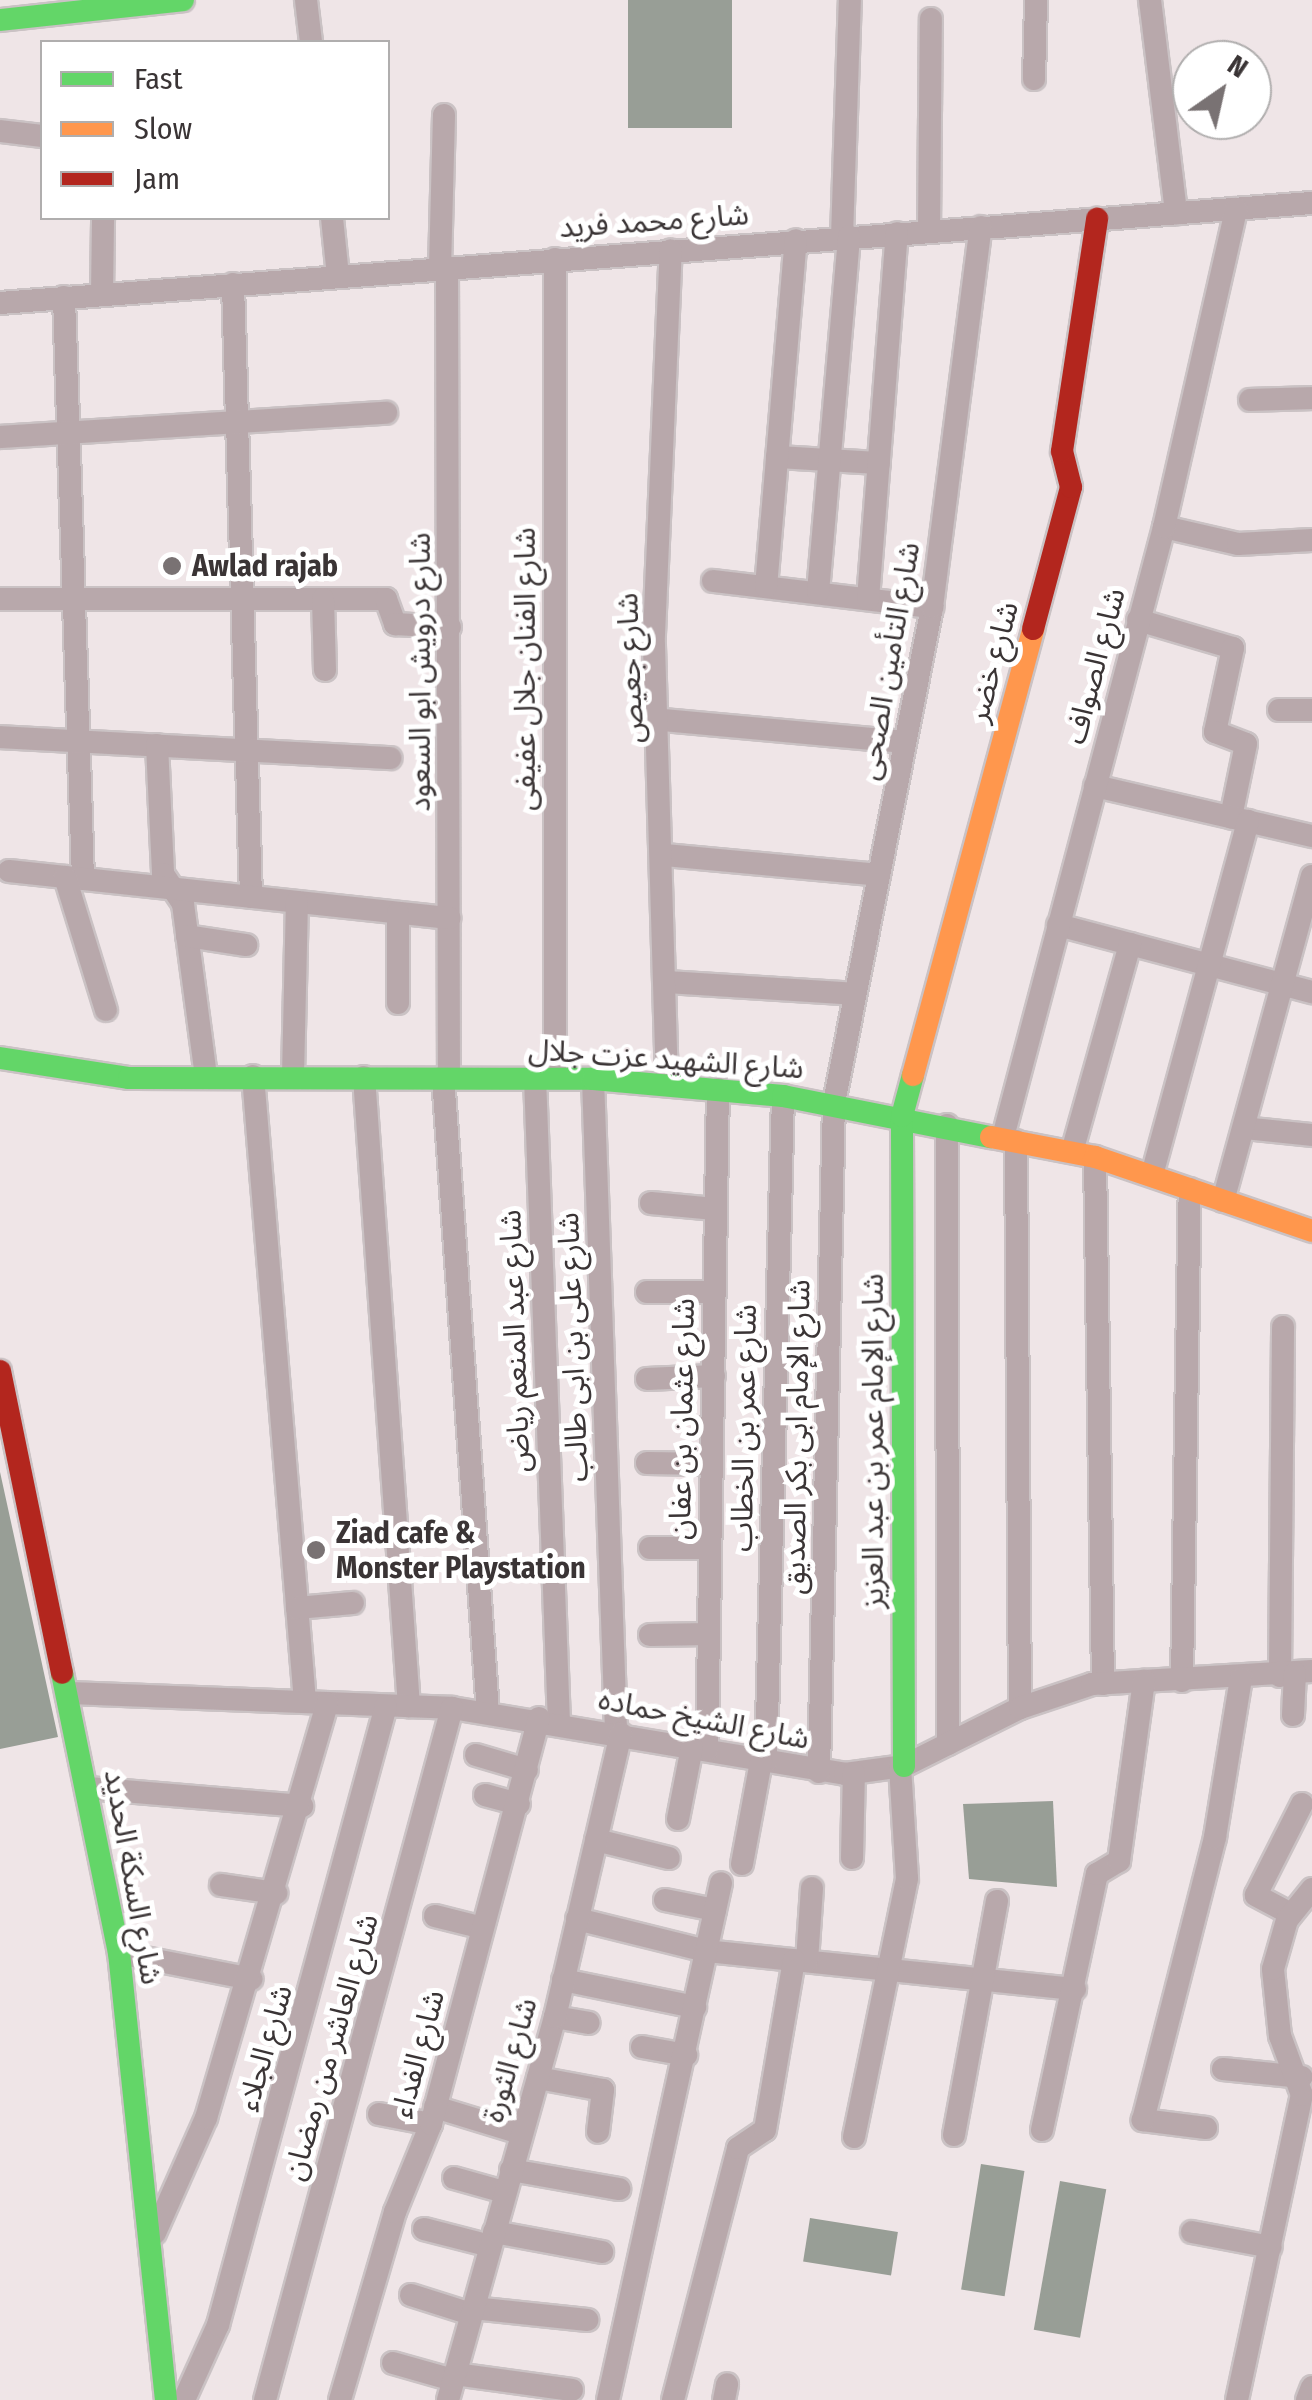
<!DOCTYPE html>
<html>
<head>
<meta charset="utf-8">
<style>
  body { margin:0 }
  #map { position:relative; width:1312px; height:2400px; overflow:hidden; background:#efe5e7; font-family:"Fira Sans Condensed","Noto Sans Arabic",sans-serif }
  div>[style] { position:absolute }
  .building>* { inset:0; background:#989e96; transform-origin:0 0 }
  .roads { filter:drop-shadow(2px 0 #cac2c4) drop-shadow(-2px 0 #cac2c4) drop-shadow(0 2px #cac2c4) drop-shadow(0 -2px #cac2c4) }
  .street>* { height:22px; margin:-11px; padding:0 11px; transform-origin:11px; border-radius:11px; background:#b8a8ab }
  .fast>* { height:22px; margin:-11px; padding:0 11px; transform-origin:11px; border-radius:11px; background:#63d668 }
  .slow>* { height:22px; margin:-11px; padding:0 11px; transform-origin:11px; border-radius:11px; background:#ff974d }
  .jam>* { height:22px; margin:-11px; padding:0 11px; transform-origin:11px; border-radius:11px; background:#b3261e }
  .dots>* { width:28px; height:28px; translate:-50% -50%; box-sizing:border-box; border:5px solid #fff; border-radius:50% }
  span { translate:-50% -50%; white-space:nowrap; text-align:center; line-height:1.15; -webkit-text-stroke:10px #fff; paint-order:stroke }
  .street-label { font-size:30px; color:#3a3435 }
  .poi-label { font-size:30px; color:#3a3435; font-weight:700 }
  .left { translate:0 -50%; text-align:left }
  .legend { position:absolute; left:40px; top:40px; width:350px; height:180px; box-sizing:border-box; background:#fff; border:2px solid #b0aeae; margin:0; padding:12px 18px; list-style:none; font-size:30px; color:#3a3435 }
  .legend li { display:flex; align-items:center; gap:20px; height:50px }
  .legend b { width:50px; border:2px solid #b0aeae }
  .north { position:absolute; left:1172px; top:40px; width:100px; height:100px; box-sizing:border-box; background:#fff; border:2px solid #b0aeae; border-radius:50%; rotate:34deg; font-size:28px; font-weight:700; line-height:40px; text-align:center; color:#3a3435 }
  .north::after { content:''; display:block; margin:auto; width:35px; height:45px; background:#797273; clip-path:polygon(50% 0,100% 100%,50% 72%,0 100%) }
</style>
</head>
<body>
<div id="map">
  <div class="building">
    <div style="left:628px;top:0;width:104px;height:128px"></div>
    <div style="clip-path:polygon(0 1472px,58px 1737px,0 1749px)"></div>
    <div style="clip-path:polygon(1053px 1801px,1057px 1887px,969px 1879px,963px 1804px)"></div>
    <div style="left:981px;top:2164px;width:44px;height:127px;rotate:9deg"></div>
    <div style="left:1060px;top:2181px;width:47px;height:151px;rotate:10deg"></div>
    <div style="left:810px;top:2218px;width:89px;height:44px;rotate:9deg"></div>
  </div>
  <div class="roads">
    <div class="street">
      <div style="left:306px;top:0;width:42px;rotate:83.2deg"></div>
      <div style="left:1150px;top:0;width:215px;rotate:83deg"></div>
      <div style="left:1034px;top:79px;width:79px;rotate:-88.5deg"></div>
      <div style="left:0;top:131px;width:42px;rotate:6.8deg"></div>
      <div style="left:332px;top:218px;width:58px;rotate:84.1deg"></div>
      <div style="left:929px;top:230px;width:211px;rotate:-89.5deg"></div>
      <div style="left:842px;top:237px;width:237px;rotate:-88.1deg"></div>
      <div style="left:447px;top:267px;width:810px;rotate:89.86deg"></div>
      <div style="left:440px;top:268px;width:153px;rotate:-88.5deg"></div>
      <div style="left:233px;top:284px;width:613px;rotate:88.32deg"></div>
      <div style="left:102px;top:294px;width:76px;rotate:-89.2deg"></div>
      <div style="left:64px;top:297px;width:582px;rotate:88.13deg"></div>
      <div style="left:0;top:303px;width:1316px;rotate:-4.36deg"></div>
      <div style="left:1250px;top:400px;width:62px;rotate:-1.8deg"></div>
      <div style="left:0;top:437px;width:387px;rotate:-3.6deg"></div>
      <div style="left:777px;top:457px;width:102px;rotate:3.4deg"></div>
      <div style="left:1164px;top:527px;width:76px;rotate:12.9deg"></div>
      <div style="left:1238px;top:544px;width:74px;rotate:-3.1deg"></div>
      <div style="left:713px;top:581px;width:221px;rotate:6.8deg"></div>
      <div style="left:766px;top:587px;width:348px;rotate:-85.1deg"></div>
      <div style="left:818px;top:592px;width:357px;rotate:-85deg"></div>
      <div style="left:0;top:599px;width:386px"></div>
      <div style="left:386px;top:599px;width:27px;rotate:70deg"></div>
      <div style="left:395px;top:624px;width:55px;rotate:3.1deg"></div>
      <div style="left:323px;top:599px;width:71px;rotate:88.4deg"></div>
      <div style="left:868px;top:599px;width:367px;rotate:-85.5deg"></div>
      <div style="left:1138px;top:620px;width:99px;rotate:16.4deg"></div>
      <div style="left:1233px;top:648px;width:86px;rotate:102.1deg"></div>
      <div style="left:1215px;top:732px;width:33px;rotate:21deg"></div>
      <div style="left:1246px;top:744px;width:75px;rotate:101.6deg"></div>
      <div style="left:1279px;top:710px;width:33px"></div>
      <div style="left:663px;top:720px;width:243px;rotate:5.2deg"></div>
      <div style="left:0;top:737px;width:391px;rotate:3.1deg"></div>
      <div style="left:157px;top:745px;width:129px;rotate:87.3deg"></div>
      <div style="left:163px;top:874px;width:36px;rotate:56deg"></div>
      <div style="left:183px;top:904px;width:175px;rotate:82.4deg"></div>
      <div style="left:1095px;top:786px;width:223px;rotate:13deg"></div>
      <div style="left:665px;top:855px;width:215px;rotate:5.3deg"></div>
      <div style="left:9px;top:871px;width:443px;rotate:6.1deg"></div>
      <div style="left:65px;top:877px;width:139px;rotate:72.9deg"></div>
      <div style="left:1058px;top:925px;width:263px;rotate:14.8deg"></div>
      <div style="left:187px;top:936px;width:60px;rotate:8.7deg"></div>
      <div style="left:666px;top:982px;width:189px;rotate:3.6deg"></div>
      <div style="left:398px;top:1003px;width:90px;rotate:-90deg"></div>
      <div style="left:253px;top:1076px;width:628px;rotate:85.25deg"></div>
      <div style="left:293px;top:1076px;width:174px;rotate:-88.7deg"></div>
      <div style="left:364px;top:1077px;width:631px;rotate:85.91deg"></div>
      <div style="left:443px;top:1077px;width:637px;rotate:85.95deg"></div>
      <div style="left:535px;top:1078px;width:644px;rotate:87.87deg"></div>
      <div style="left:555px;top:1078px;width:819px;rotate:-90deg"></div>
      <div style="left:593px;top:1079px;width:653px;rotate:87.98deg"></div>
      <div style="left:667px;top:1084px;width:450px;rotate:-91.7deg"></div>
      <div style="left:654px;top:634px;width:384px;rotate:-87.5deg"></div>
      <div style="left:947px;top:1125px;width:619px;rotate:89.91deg"></div>
      <div style="left:1244px;top:1128px;width:68px;rotate:5.9deg"></div>
      <div style="left:1003px;top:1137px;width:631px;rotate:-75.21deg"></div>
      <div style="left:1164px;top:527px;width:326px;rotate:-77.2deg"></div>
      <div style="left:1016px;top:1141px;width:567px;rotate:89.6deg"></div>
      <div style="left:1072px;top:1152px;width:216px;rotate:-74.4deg"></div>
      <div style="left:1095px;top:1157px;width:527px;rotate:89.13deg"></div>
      <div style="left:1152px;top:1175px;width:367px;rotate:-74.8deg"></div>
      <div style="left:1223px;top:1201px;width:337px;rotate:-74.7deg"></div>
      <div style="left:651px;top:1203px;width:64px;rotate:5.4deg"></div>
      <div style="left:647px;top:1292px;width:67px"></div>
      <div style="left:647px;top:1379px;width:67px;rotate:-2.6deg"></div>
      <div style="left:647px;top:1463px;width:63px;rotate:0.9deg"></div>
      <div style="left:650px;top:1548px;width:60px"></div>
      <div style="left:297px;top:1608px;width:56px;rotate:-5.1deg"></div>
      <div style="left:650px;top:1635px;width:59px;rotate:-1deg"></div>
      <div style="left:1280px;top:1676px;width:349px;rotate:-89.5deg"></div>
      <div style="left:1182px;top:1681px;width:492px;rotate:-89.1deg"></div>
      <div style="left:68px;top:1693px;width:384px;rotate:2.2deg"></div>
      <div style="left:452px;top:1708px;width:399px;rotate:9.5deg"></div>
      <div style="left:845px;top:1774px;width:60px;rotate:-7.7deg"></div>
      <div style="left:904px;top:1766px;width:130px;rotate:-26.6deg"></div>
      <div style="left:1020px;top:1708px;width:76px;rotate:-18.4deg"></div>
      <div style="left:1092px;top:1684px;width:220px;rotate:-3.4deg"></div>
      <div style="left:1293px;top:1715px;width:42px;rotate:-87.3deg"></div>
      <div style="left:707px;top:1750px;width:661px;rotate:-89.05deg"></div>
      <div style="left:476px;top:1755px;width:53px;rotate:16.4deg"></div>
      <div style="left:766px;top:1762px;width:666px;rotate:-88.54deg"></div>
      <div style="left:819px;top:1772px;width:669px;rotate:-88.72deg"></div>
      <div style="left:834px;top:1103px;width:506px;rotate:-78.82deg"></div>
      <div style="left:932px;top:607px;width:383px;rotate:-82.7deg"></div>
      <div style="left:88px;top:1788px;width:215px;rotate:4.8deg"></div>
      <div style="left:485px;top:1795px;width:35px;rotate:15deg"></div>
      <div style="left:678px;top:1819px;width:73px;rotate:-79deg"></div>
      <div style="left:596px;top:1840px;width:75px;rotate:13.9deg"></div>
      <div style="left:852px;top:1858px;width:85px;rotate:-88.7deg"></div>
      <div style="left:742px;top:1864px;width:105px;rotate:-79.5deg"></div>
      <div style="left:221px;top:1885px;width:56px;rotate:8.3deg"></div>
      <div style="left:665px;top:1900px;width:51px;rotate:11.3deg"></div>
      <div style="left:1291px;top:1914px;width:40px;rotate:-152deg"></div>
      <div style="left:1256px;top:1895px;width:102px;rotate:-63.2deg"></div>
      <div style="left:435px;top:1916px;width:49px;rotate:14deg"></div>
      <div style="left:577px;top:1919px;width:133px;rotate:13.9deg"></div>
      <div style="left:706px;top:1951px;width:371px;rotate:5.9deg"></div>
      <div style="left:119px;top:1953px;width:135px;rotate:11.1deg"></div>
      <div style="left:807px;top:1961px;width:73px;rotate:-86.1deg"></div>
      <div style="left:563px;top:1980px;width:135px;rotate:11.6deg"></div>
      <div style="left:555px;top:2017px;width:34px;rotate:10deg"></div>
      <div style="left:642px;top:2047px;width:45px;rotate:10.3deg"></div>
      <div style="left:1223px;top:2069px;width:79px;rotate:5.8deg"></div>
      <div style="left:538px;top:2078px;width:66px;rotate:10.5deg"></div>
      <div style="left:603px;top:2090px;width:42px;rotate:96.8deg"></div>
      <div style="left:435px;top:2107px;width:89px;rotate:17deg"></div>
      <div style="left:379px;top:2114px;width:53px;rotate:10.9deg"></div>
      <div style="left:1206px;top:2128px;width:64px;rotate:-172.8deg"></div>
      <div style="left:1143px;top:2120px;width:292px;rotate:-75.7deg"></div>
      <div style="left:1215px;top:1837px;width:161px;rotate:-80.7deg"></div>
      <div style="left:1042px;top:2130px;width:262px;rotate:-77.9deg"></div>
      <div style="left:1097px;top:1874px;width:26px;rotate:-31deg"></div>
      <div style="left:1119px;top:1861px;width:182px;rotate:-82.1deg"></div>
      <div style="left:954px;top:2135px;width:238px;rotate:-79.6deg"></div>
      <div style="left:854px;top:2137px;width:264px;rotate:-78.4deg"></div>
      <div style="left:907px;top:1878px;width:111px;rotate:-93.6deg"></div>
      <div style="left:511px;top:2170px;width:110px;rotate:10deg"></div>
      <div style="left:454px;top:2178px;width:52px;rotate:15.6deg"></div>
      <div style="left:424px;top:2229px;width:68px;rotate:14.4deg"></div>
      <div style="left:494px;top:2232px;width:110px;rotate:10.5deg"></div>
      <div style="left:1192px;top:2232px;width:80px;rotate:10.8deg"></div>
      <div style="left:155px;top:2233px;width:126px;rotate:-66.1deg"></div>
      <div style="left:206px;top:2118px;width:432px;rotate:-73.7deg"></div>
      <div style="left:411px;top:2295px;width:63px;rotate:17.6deg"></div>
      <div style="left:473px;top:2308px;width:115px;rotate:6deg"></div>
      <div style="left:393px;top:2363px;width:62px;rotate:15.8deg"></div>
      <div style="left:455px;top:2374px;width:118px;rotate:7.8deg"></div>
      <div style="left:184px;top:2400px;width:82px;rotate:-65.6deg"></div>
      <div style="left:218px;top:2325px;width:641px;rotate:-74.82deg"></div>
      <div style="left:265px;top:2400px;width:717px;rotate:-74.88deg"></div>
      <div style="left:340px;top:2400px;width:196px;rotate:-73.7deg"></div>
      <div style="left:395px;top:2212px;width:95px;rotate:-67.8deg"></div>
      <div style="left:431px;top:2124px;width:420px;rotate:-75.1deg"></div>
      <div style="left:448px;top:2400px;width:398px;rotate:-74.4deg"></div>
      <div style="left:555px;top:2017px;width:291px;rotate:-76.9deg"></div>
      <div style="left:608px;top:2400px;width:529px;rotate:-77.67deg"></div>
      <div style="left:673px;top:2400px;width:260px;rotate:-75.5deg"></div>
      <div style="left:738px;top:2148px;width:32px;rotate:-34deg"></div>
      <div style="left:765px;top:2130px;width:172px;rotate:-80.3deg"></div>
      <div style="left:724px;top:2400px;width:16px;rotate:-79deg"></div>
      <div style="left:1237px;top:2400px;width:312px;rotate:-78deg"></div>
      <div style="left:1302px;top:2095px;width:63px;rotate:-110.4deg"></div>
      <div style="left:1280px;top:2036px;width:67px;rotate:-96deg"></div>
      <div style="left:1273px;top:1969px;width:51px;rotate:-74.1deg"></div>
      <div style="left:1287px;top:1920px;width:40px;rotate:-51deg"></div>
      <div style="left:1307px;top:2400px;width:14px;rotate:-69deg"></div>
    </div>
    <div class="fast">
      <div style="left:0;top:20px;width:184px;rotate:-6.2deg"></div>
      <div style="left:0;top:1058px;width:131px;rotate:8.8deg"></div>
      <div style="left:129px;top:1078px;width:464px;rotate:0.1deg"></div>
      <div style="left:593px;top:1079px;width:191px;rotate:5.1deg"></div>
      <div style="left:783px;top:1096px;width:212px;rotate:11.2deg"></div>
      <div style="left:62px;top:1673px;width:286px;rotate:78.5deg"></div>
      <div style="left:119px;top:1953px;width:449px;rotate:84deg"></div>
      <div style="left:904px;top:1766px;width:650px;rotate:-90.18deg"></div>
      <div style="left:902px;top:1116px;width:42px;rotate:-75deg"></div>
    </div>
    <div class="slow">
      <div style="left:913px;top:1075px;width:462px;rotate:-74.9deg"></div>
      <div style="left:991px;top:1137px;width:106px;rotate:10.9deg"></div>
      <div style="left:1095px;top:1157px;width:229px;rotate:18.8deg"></div>
    </div>
    <div class="jam">
      <div style="left:1033px;top:629px;width:147px;rotate:-75deg"></div>
      <div style="left:1071px;top:487px;width:37px;rotate:-104deg"></div>
      <div style="left:1062px;top:451px;width:235px;rotate:-81.4deg"></div>
      <div style="left:0;top:1371px;width:308px;rotate:78.4deg"></div>
    </div>
  </div>
  <div class="dots">
    <div style="left:172px;top:566px;background:#797273"></div>
    <div style="left:316px;top:1550px;background:#797273"></div>
  </div>
  <div class="street-label">
    <span style="left:654px;top:221px;rotate:-4deg">شارع محمد فريد</span>
    <span style="left:889px;top:661px;rotate:-80deg">شارع التأمين الصحى</span>
    <span style="left:993px;top:662px;rotate:-75deg">شارع خضر</span>
    <span style="left:1095px;top:666px;rotate:-75deg">شارع الصواف</span>
    <span style="left:630px;top:668px;rotate:-92deg">شارع جعيص</span>
    <span style="left:525px;top:669px;rotate:-90deg">شارع الفنان جلال عفيفى</span>
    <span style="left:420px;top:672px;rotate:-90deg">شارع درويش ابو السعود</span>
    <span style="left:666px;top:1059px;rotate:4deg">شارع الشهيد عزت جلال</span>
    <span style="left:515px;top:1341px;rotate:-92deg">شارع عبد المنعم رياض</span>
    <span style="left:573px;top:1347px;rotate:-92deg">شارع على بن ابى طالب</span>
    <span style="left:682px;top:1419px;rotate:-89deg">شارع عثمان بن عفان</span>
    <span style="left:744px;top:1428px;rotate:-89deg">شارع عمر بن الخطاب</span>
    <span style="left:797px;top:1437px;rotate:-89deg">شارع الإمام ابى بكر الصديق</span>
    <span style="left:873px;top:1441px;rotate:-90deg">شارع الإمام عمر بن عبد العزيز</span>
    <span style="left:704px;top:1719px;rotate:11deg">شارع الشيخ حماده</span>
    <span style="left:133px;top:1877px;rotate:80deg">شارع السكة الحديد</span>
    <span style="left:331px;top:2047px;rotate:-74deg">شارع العاشر من رمضان</span>
    <span style="left:265px;top:2048px;rotate:-74deg">شارع الجلاء</span>
    <span style="left:418px;top:2054px;rotate:-75deg">شارع الفداء</span>
    <span style="left:510px;top:2060px;rotate:-74deg">شارع الثورة</span>
  </div>
  <div class="poi-label">
    <span class="left" style="left:192px;top:566px">Awlad rajab</span>
    <span class="left" style="left:336px;top:1550px">Ziad cafe &amp;<br>Monster Playstation</span>
  </div>
  <ul class="legend">
  <li><b style="height:12px;background:#63d668"></b>Fast</li>
  <li><b style="height:12px;background:#ff974d"></b>Slow</li>
  <li><b style="height:12px;background:#b3261e"></b>Jam</li>
  </ul>
  <div class="north">N</div>
</div>
</body>
</html>
